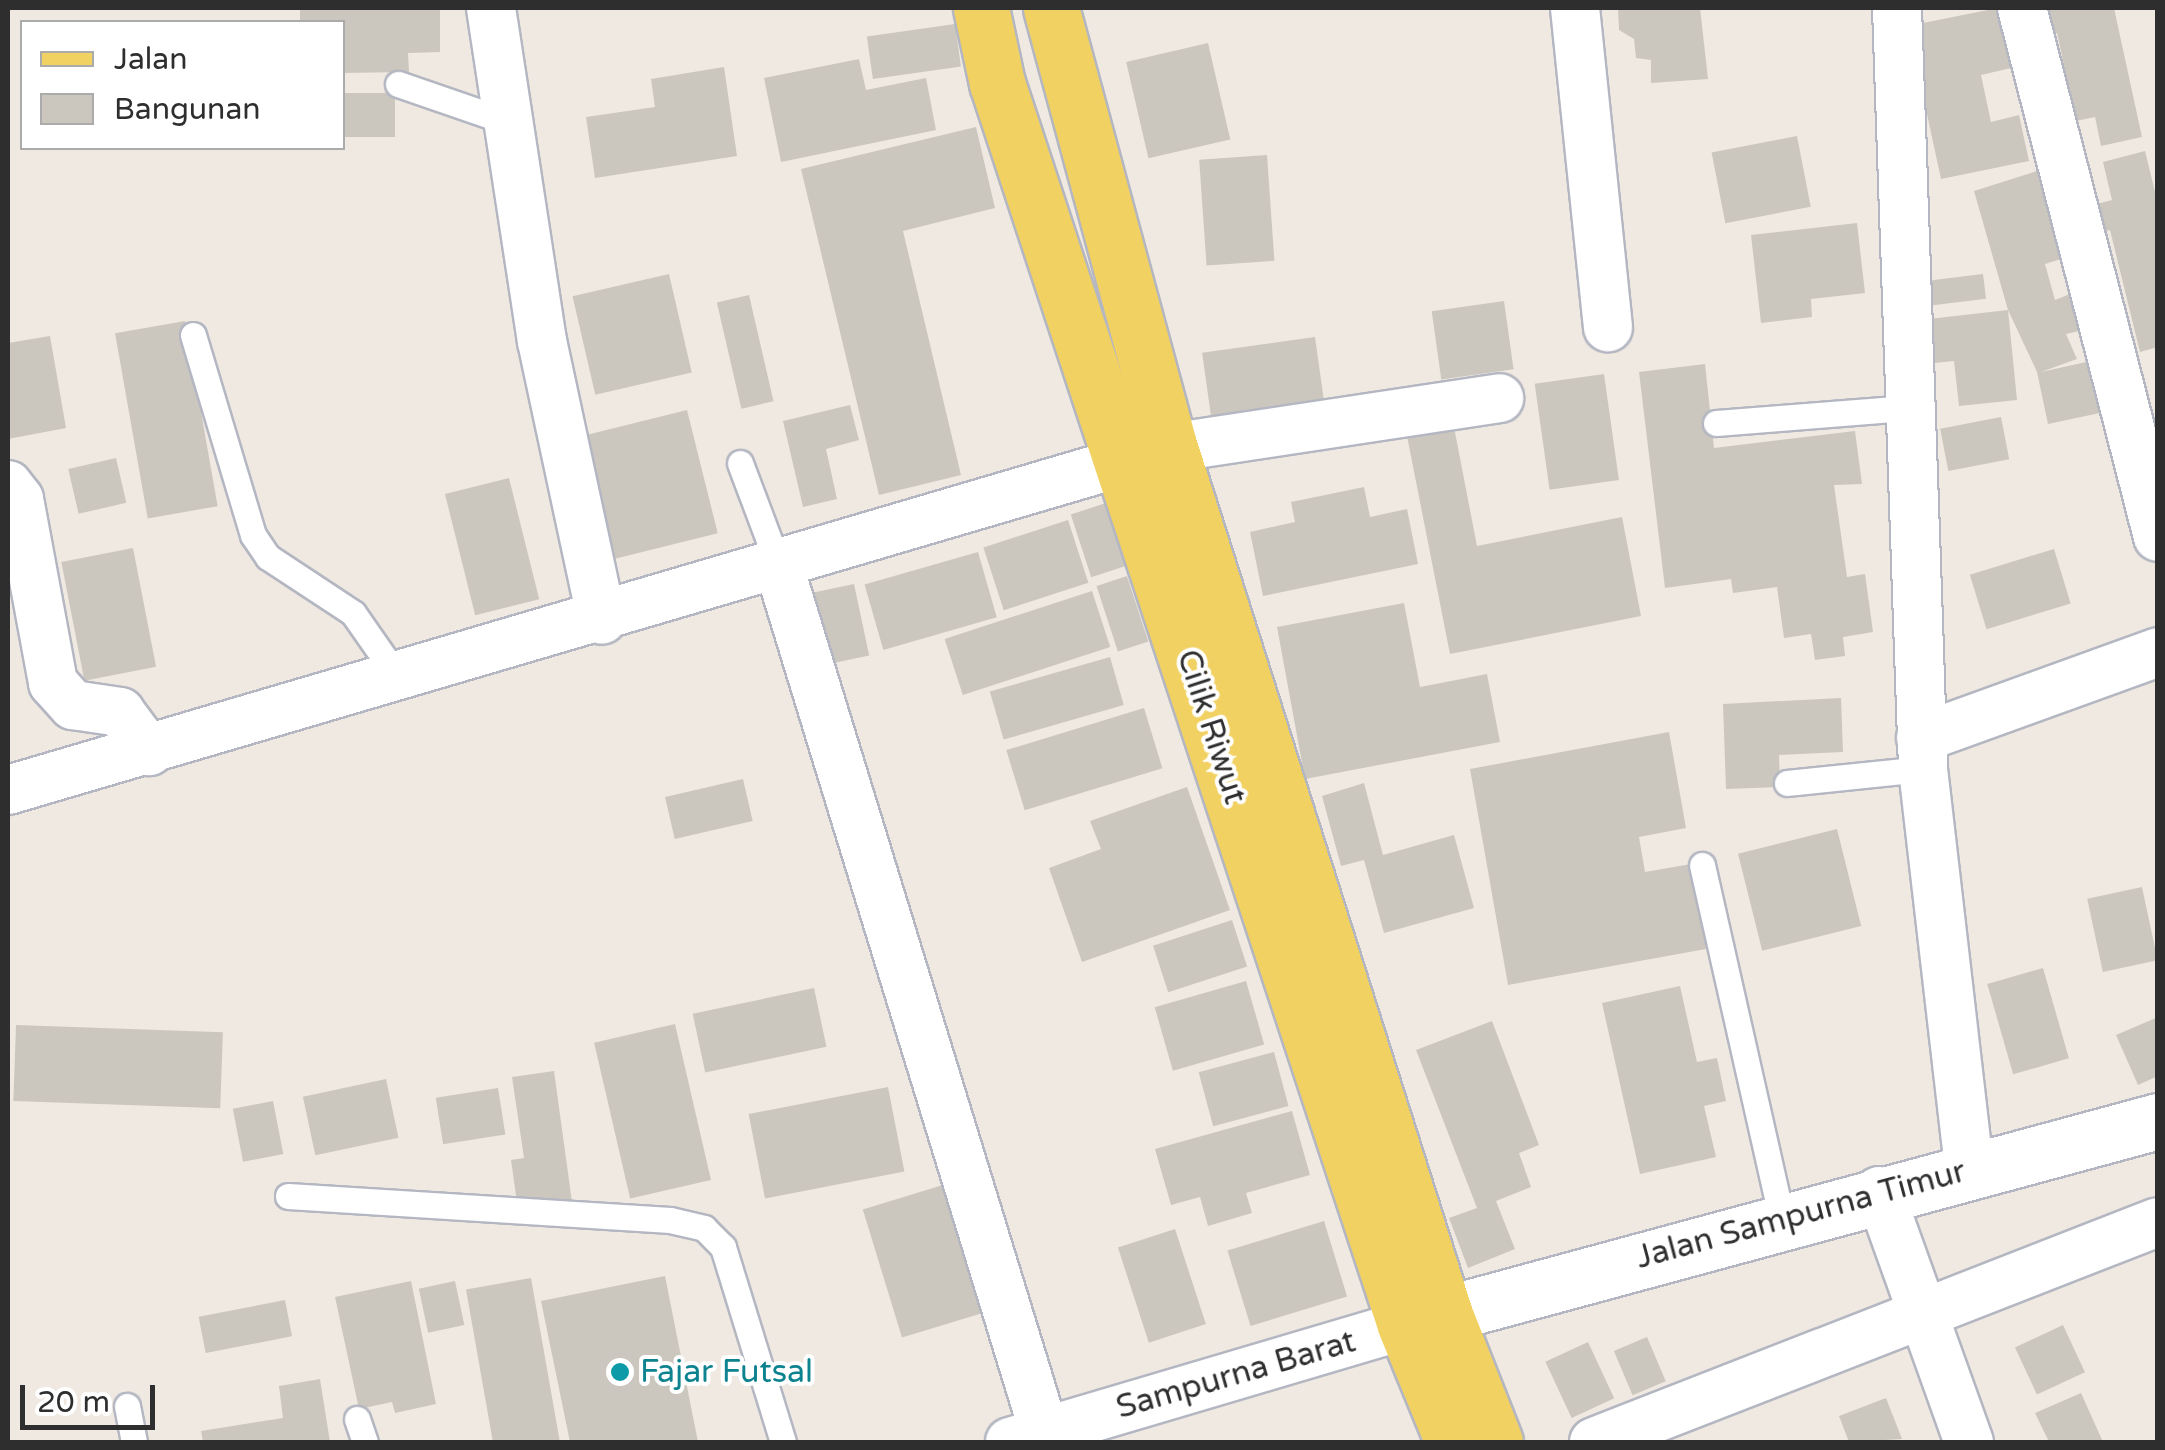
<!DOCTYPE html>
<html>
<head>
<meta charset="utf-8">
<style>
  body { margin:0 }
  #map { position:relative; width:2165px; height:1450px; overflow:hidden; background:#efe9e1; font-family:"Varela Round",sans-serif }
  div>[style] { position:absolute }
  .building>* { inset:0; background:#cbc7bf; transform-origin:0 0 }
  .roads { filter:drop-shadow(2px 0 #b4b7c1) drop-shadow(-2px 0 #b4b7c1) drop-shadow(0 2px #b4b7c1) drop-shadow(0 -2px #b4b7c1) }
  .service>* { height:25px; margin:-12.5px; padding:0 12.5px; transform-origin:12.5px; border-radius:12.5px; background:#fff }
  .minor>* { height:48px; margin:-24px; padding:0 24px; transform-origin:24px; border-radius:24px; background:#fff }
  .tertiary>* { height:55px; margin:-27.5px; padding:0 27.5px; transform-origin:27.5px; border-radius:27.5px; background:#fff }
  .primary>* { height:55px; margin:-27.5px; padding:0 27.5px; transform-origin:27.5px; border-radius:27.5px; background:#f2d163 }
  .dots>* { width:28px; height:28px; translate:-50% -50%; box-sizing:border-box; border:5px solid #fff; border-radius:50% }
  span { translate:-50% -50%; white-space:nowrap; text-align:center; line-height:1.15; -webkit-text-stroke:8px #fff; paint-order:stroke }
  .street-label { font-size:32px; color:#2e2e2e }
  .culture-label { font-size:32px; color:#0d838f }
  .left { translate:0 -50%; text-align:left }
  .frame { position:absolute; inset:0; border:10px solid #2e2e2e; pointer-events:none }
  .legend { position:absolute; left:20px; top:20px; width:325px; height:130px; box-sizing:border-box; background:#fff; border:2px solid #ababab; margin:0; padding:12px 18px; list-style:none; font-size:30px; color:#2e2e2e }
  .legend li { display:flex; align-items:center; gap:20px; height:50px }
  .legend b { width:50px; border:2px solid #ababab }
  .scale { position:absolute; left:20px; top:1385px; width:135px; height:45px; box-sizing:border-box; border:5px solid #2e2e2e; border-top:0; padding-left:12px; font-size:30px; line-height:35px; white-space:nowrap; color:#2e2e2e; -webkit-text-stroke:8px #fff; paint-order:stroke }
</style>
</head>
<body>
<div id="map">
  <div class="building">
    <div style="clip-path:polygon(300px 8px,440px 8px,440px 52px,408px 53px,409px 72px,342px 73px,342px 22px,300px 22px)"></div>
    <div style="clip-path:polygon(1618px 8px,1700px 8px,1708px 79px,1651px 83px,1651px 60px,1636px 58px,1634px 39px,1619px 30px)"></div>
    <div style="clip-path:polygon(1998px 8px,2011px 68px,1981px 75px,1991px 122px,2019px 115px,2029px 161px,1941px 179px,1908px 26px)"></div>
    <div style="clip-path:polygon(2037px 8px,2114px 8px,2142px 137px,2101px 146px,2095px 117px,2076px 121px,2057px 33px,2043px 36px)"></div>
    <div style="left:955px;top:24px;width:43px;height:89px;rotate:82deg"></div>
    <div style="left:1208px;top:43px;width:99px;height:84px;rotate:77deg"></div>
    <div style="clip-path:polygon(859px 59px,866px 90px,926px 78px,936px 130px,781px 162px,764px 78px)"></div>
    <div style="clip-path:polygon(724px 67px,737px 156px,595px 178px,586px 117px,655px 107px,651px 79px)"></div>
    <div style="left:342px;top:93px;width:53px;height:44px"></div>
    <div style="clip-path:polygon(976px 127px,995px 208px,903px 231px,961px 475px,879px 495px,801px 169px)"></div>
    <div style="left:1797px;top:136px;width:72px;height:87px;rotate:79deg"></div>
    <div style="clip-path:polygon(2145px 151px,2158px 204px,2158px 347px,2140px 352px,2110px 230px,2096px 234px,2090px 206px,2112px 200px,2103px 162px)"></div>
    <div style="left:1267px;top:155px;width:106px;height:68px;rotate:86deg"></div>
    <div style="clip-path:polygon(2037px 171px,2064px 258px,2045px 264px,2055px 300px,2070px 294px,2084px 330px,2066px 334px,2077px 359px,2041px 372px,2104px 358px,2114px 410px,2048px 424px,2037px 372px,2008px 310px,2017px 400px,1959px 406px,1954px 361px,1925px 364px,1920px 320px,2008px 310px,1974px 191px)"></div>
    <div style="clip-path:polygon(1857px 223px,1865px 293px,1811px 299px,1812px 317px,1761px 323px,1751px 235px)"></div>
    <div style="left:669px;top:274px;width:101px;height:99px;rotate:77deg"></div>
    <div style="left:1983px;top:274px;width:25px;height:64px;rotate:83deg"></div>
    <div style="left:749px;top:295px;width:109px;height:33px;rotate:77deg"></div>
    <div style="left:1504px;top:301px;width:69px;height:73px;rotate:82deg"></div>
    <div style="left:185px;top:321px;width:188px;height:71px;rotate:80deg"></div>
    <div style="clip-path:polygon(50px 336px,66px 428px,8px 439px,8px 343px)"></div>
    <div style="left:1315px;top:337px;width:64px;height:114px;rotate:82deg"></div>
    <div style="clip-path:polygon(1705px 364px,1714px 448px,1855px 431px,1862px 484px,1834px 485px,1847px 577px,1865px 574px,1873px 632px,1843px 637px,1845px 656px,1815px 660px,1811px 634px,1784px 638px,1777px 587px,1733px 593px,1731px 579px,1665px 588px,1639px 372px)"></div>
    <div style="left:1604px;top:374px;width:107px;height:70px;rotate:82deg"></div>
    <div style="clip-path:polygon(850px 405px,859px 440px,826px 449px,837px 499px,803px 507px,783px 421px)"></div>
    <div style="left:687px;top:410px;width:127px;height:109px;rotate:76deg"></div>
    <div style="left:2001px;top:417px;width:43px;height:62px;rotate:79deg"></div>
    <div style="clip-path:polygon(1453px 422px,1477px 546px,1622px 517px,1641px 616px,1450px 654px,1406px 431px)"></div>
    <div style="left:116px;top:458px;width:46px;height:49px;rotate:77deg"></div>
    <div style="left:509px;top:478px;width:125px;height:66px;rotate:76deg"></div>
    <div style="clip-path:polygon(1364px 487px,1370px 517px,1407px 509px,1418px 564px,1263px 596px,1250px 532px,1295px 522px,1291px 502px)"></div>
    <div style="left:1106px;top:503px;width:66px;height:37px;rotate:72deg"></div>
    <div style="left:1068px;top:520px;width:66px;height:89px;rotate:72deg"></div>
    <div style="left:133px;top:548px;width:121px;height:73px;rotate:79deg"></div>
    <div style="left:2054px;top:549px;width:57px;height:88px;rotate:73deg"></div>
    <div style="left:978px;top:552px;width:68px;height:118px;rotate:74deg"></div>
    <div style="left:1127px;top:576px;width:69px;height:32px;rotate:72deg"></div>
    <div style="left:854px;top:584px;width:73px;height:51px;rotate:78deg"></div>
    <div style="left:1092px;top:591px;width:59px;height:155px;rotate:72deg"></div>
    <div style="clip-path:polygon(1404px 603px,1420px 687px,1487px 674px,1500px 742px,1305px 779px,1277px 627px)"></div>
    <div style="left:1110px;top:657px;width:50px;height:125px;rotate:74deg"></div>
    <div style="clip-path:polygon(1841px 698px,1843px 752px,1779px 755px,1780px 787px,1726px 789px,1723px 704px)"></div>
    <div style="left:1144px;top:708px;width:63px;height:144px;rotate:73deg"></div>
    <div style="clip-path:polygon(1669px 732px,1686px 828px,1639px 837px,1645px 872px,1691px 864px,1706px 949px,1508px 985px,1470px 769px)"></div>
    <div style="left:743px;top:779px;width:43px;height:80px;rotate:77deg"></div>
    <div style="clip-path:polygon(1364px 783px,1383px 855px,1454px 835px,1474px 908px,1384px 933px,1364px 860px,1341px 866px,1322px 796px)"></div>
    <div style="clip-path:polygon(1187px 787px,1230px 910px,1082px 962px,1049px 868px,1101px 849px,1090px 821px)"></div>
    <div style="left:1837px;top:829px;width:100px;height:102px;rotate:76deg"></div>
    <div style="left:2142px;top:887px;width:75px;height:56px;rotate:78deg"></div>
    <div style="left:1232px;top:920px;width:49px;height:83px;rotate:72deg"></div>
    <div style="left:2043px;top:968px;width:94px;height:58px;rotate:74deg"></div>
    <div style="left:1246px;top:981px;width:66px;height:95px;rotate:74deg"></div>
    <div style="clip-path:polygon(1680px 986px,1697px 1062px,1717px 1058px,1726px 1101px,1704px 1106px,1716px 1157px,1640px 1174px,1602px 1003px)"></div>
    <div style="left:814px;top:988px;width:60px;height:124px;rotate:78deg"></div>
    <div style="clip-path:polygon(2158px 1017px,2158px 1076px,2138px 1085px,2116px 1035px)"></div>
    <div style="clip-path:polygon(1492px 1021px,1539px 1145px,1519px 1153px,1531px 1187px,1496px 1201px,1515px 1249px,1468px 1268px,1449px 1218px,1477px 1208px,1416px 1050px)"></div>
    <div style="left:675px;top:1024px;width:160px;height:83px;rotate:77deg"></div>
    <div style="left:16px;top:1025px;width:207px;height:76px;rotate:2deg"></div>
    <div style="left:1274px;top:1052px;width:56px;height:78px;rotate:75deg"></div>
    <div style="clip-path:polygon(554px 1071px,572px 1202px,518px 1210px,511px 1160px,524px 1158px,512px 1077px)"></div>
    <div style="left:386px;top:1079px;width:60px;height:85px;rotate:78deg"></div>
    <div style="left:888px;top:1087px;width:86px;height:142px;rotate:79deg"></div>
    <div style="left:498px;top:1088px;width:47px;height:63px;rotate:81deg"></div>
    <div style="left:273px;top:1101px;width:54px;height:41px;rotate:79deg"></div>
    <div style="clip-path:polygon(1292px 1111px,1310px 1175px,1246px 1193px,1252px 1213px,1208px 1226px,1200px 1197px,1171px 1205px,1155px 1149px)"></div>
    <div style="left:946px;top:1184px;width:134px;height:87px;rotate:73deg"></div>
    <div style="left:1324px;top:1221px;width:79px;height:101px;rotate:73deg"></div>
    <div style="left:1175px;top:1229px;width:100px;height:60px;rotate:72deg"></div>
    <div style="clip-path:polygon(665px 1276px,698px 1442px,570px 1442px,541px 1301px)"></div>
    <div style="left:531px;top:1278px;width:167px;height:66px;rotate:80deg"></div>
    <div style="clip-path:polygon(411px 1281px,436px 1404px,395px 1413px,392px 1402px,359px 1409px,335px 1297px)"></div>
    <div style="left:455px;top:1281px;width:45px;height:37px;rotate:78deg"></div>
    <div style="left:285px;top:1300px;width:37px;height:88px;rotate:79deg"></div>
    <div style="left:2063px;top:1325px;width:52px;height:53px;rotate:65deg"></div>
    <div style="left:1647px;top:1337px;width:48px;height:36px;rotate:67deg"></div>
    <div style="left:1588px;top:1342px;width:62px;height:47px;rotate:65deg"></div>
    <div style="clip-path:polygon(320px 1379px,330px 1442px,203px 1442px,201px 1431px,283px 1418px,279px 1386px)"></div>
    <div style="clip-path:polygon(2081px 1393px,2103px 1442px,2049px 1442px,2035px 1413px)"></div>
    <div style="clip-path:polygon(1886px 1398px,1902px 1439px,1849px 1442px,1839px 1416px)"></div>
  </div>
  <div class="roads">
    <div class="service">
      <div style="left:398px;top:84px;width:120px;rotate:19deg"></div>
      <div style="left:193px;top:335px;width:209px;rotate:73.3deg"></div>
      <div style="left:253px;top:535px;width:27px;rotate:56deg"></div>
      <div style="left:268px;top:557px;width:102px;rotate:33.4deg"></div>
      <div style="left:353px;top:613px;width:80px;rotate:55.1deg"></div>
      <div style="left:1716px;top:423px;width:193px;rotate:-4.5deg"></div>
      <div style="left:740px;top:463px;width:111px;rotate:69.4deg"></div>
      <div style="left:1787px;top:783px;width:137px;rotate:-5.9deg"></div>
      <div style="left:1702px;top:865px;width:363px;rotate:77.3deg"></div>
      <div style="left:288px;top:1196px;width:383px;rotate:3.6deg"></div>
      <div style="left:670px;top:1220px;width:35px;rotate:13deg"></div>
      <div style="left:704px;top:1228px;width:27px;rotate:45deg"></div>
      <div style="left:723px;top:1247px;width:204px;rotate:72.9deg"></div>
      <div style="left:127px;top:1406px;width:37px;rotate:79deg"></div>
      <div style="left:357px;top:1419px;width:24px;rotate:71deg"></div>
    </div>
    <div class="minor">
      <div style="left:491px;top:8px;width:337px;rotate:81.3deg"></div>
      <div style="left:542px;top:341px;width:285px;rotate:77.9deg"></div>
      <div style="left:1575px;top:8px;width:321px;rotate:84.1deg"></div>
      <div style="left:1897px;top:8px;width:761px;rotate:88.04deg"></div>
      <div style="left:1923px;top:769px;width:403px;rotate:83.4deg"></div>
      <div style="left:2022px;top:8px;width:546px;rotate:75.58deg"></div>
      <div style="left:8px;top:485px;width:18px;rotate:52deg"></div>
      <div style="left:19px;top:499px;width:187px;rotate:79.5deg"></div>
      <div style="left:53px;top:683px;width:30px;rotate:48deg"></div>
      <div style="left:73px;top:705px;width:48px;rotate:8.5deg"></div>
      <div style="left:120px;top:712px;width:49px;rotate:53.4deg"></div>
      <div style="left:779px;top:567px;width:904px;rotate:72.95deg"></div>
      <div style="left:1921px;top:738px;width:252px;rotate:-19.9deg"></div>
      <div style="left:8px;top:790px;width:1211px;rotate:-16.4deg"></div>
      <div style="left:1170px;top:448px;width:333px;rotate:-8.6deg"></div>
      <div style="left:1879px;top:1191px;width:267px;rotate:70.3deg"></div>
      <div style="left:1010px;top:1442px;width:412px;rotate:-16.5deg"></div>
      <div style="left:1594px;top:1442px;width:605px;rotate:-21.31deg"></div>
    </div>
    <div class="tertiary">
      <div style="left:1405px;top:1325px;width:780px;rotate:-15.16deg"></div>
    </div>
    <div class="primary">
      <div style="left:981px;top:8px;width:77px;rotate:78deg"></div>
      <div style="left:997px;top:83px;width:1307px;rotate:71.81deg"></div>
      <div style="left:1405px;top:1325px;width:126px;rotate:67.7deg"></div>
      <div style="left:1051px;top:8px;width:456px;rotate:74.9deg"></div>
      <div style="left:1170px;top:448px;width:910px;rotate:72.4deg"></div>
      <div style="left:1445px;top:1315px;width:136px;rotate:68.5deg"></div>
    </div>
  </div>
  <div class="dots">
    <div style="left:620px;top:1372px;background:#0f9aa8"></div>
  </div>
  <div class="street-label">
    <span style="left:1211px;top:727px;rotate:72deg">Cilik Riwut</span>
    <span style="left:1801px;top:1215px;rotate:-15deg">Jalan Sampurna Timur</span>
    <span style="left:1236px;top:1375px;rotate:-16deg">Sampurna Barat</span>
  </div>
  <div class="culture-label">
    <span class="left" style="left:640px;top:1372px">Fajar Futsal</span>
  </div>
  <div class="frame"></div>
  <ul class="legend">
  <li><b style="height:12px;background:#f2d163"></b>Jalan</li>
  <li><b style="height:28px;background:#cbc7bf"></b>Bangunan</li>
  </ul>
  <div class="scale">20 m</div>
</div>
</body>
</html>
